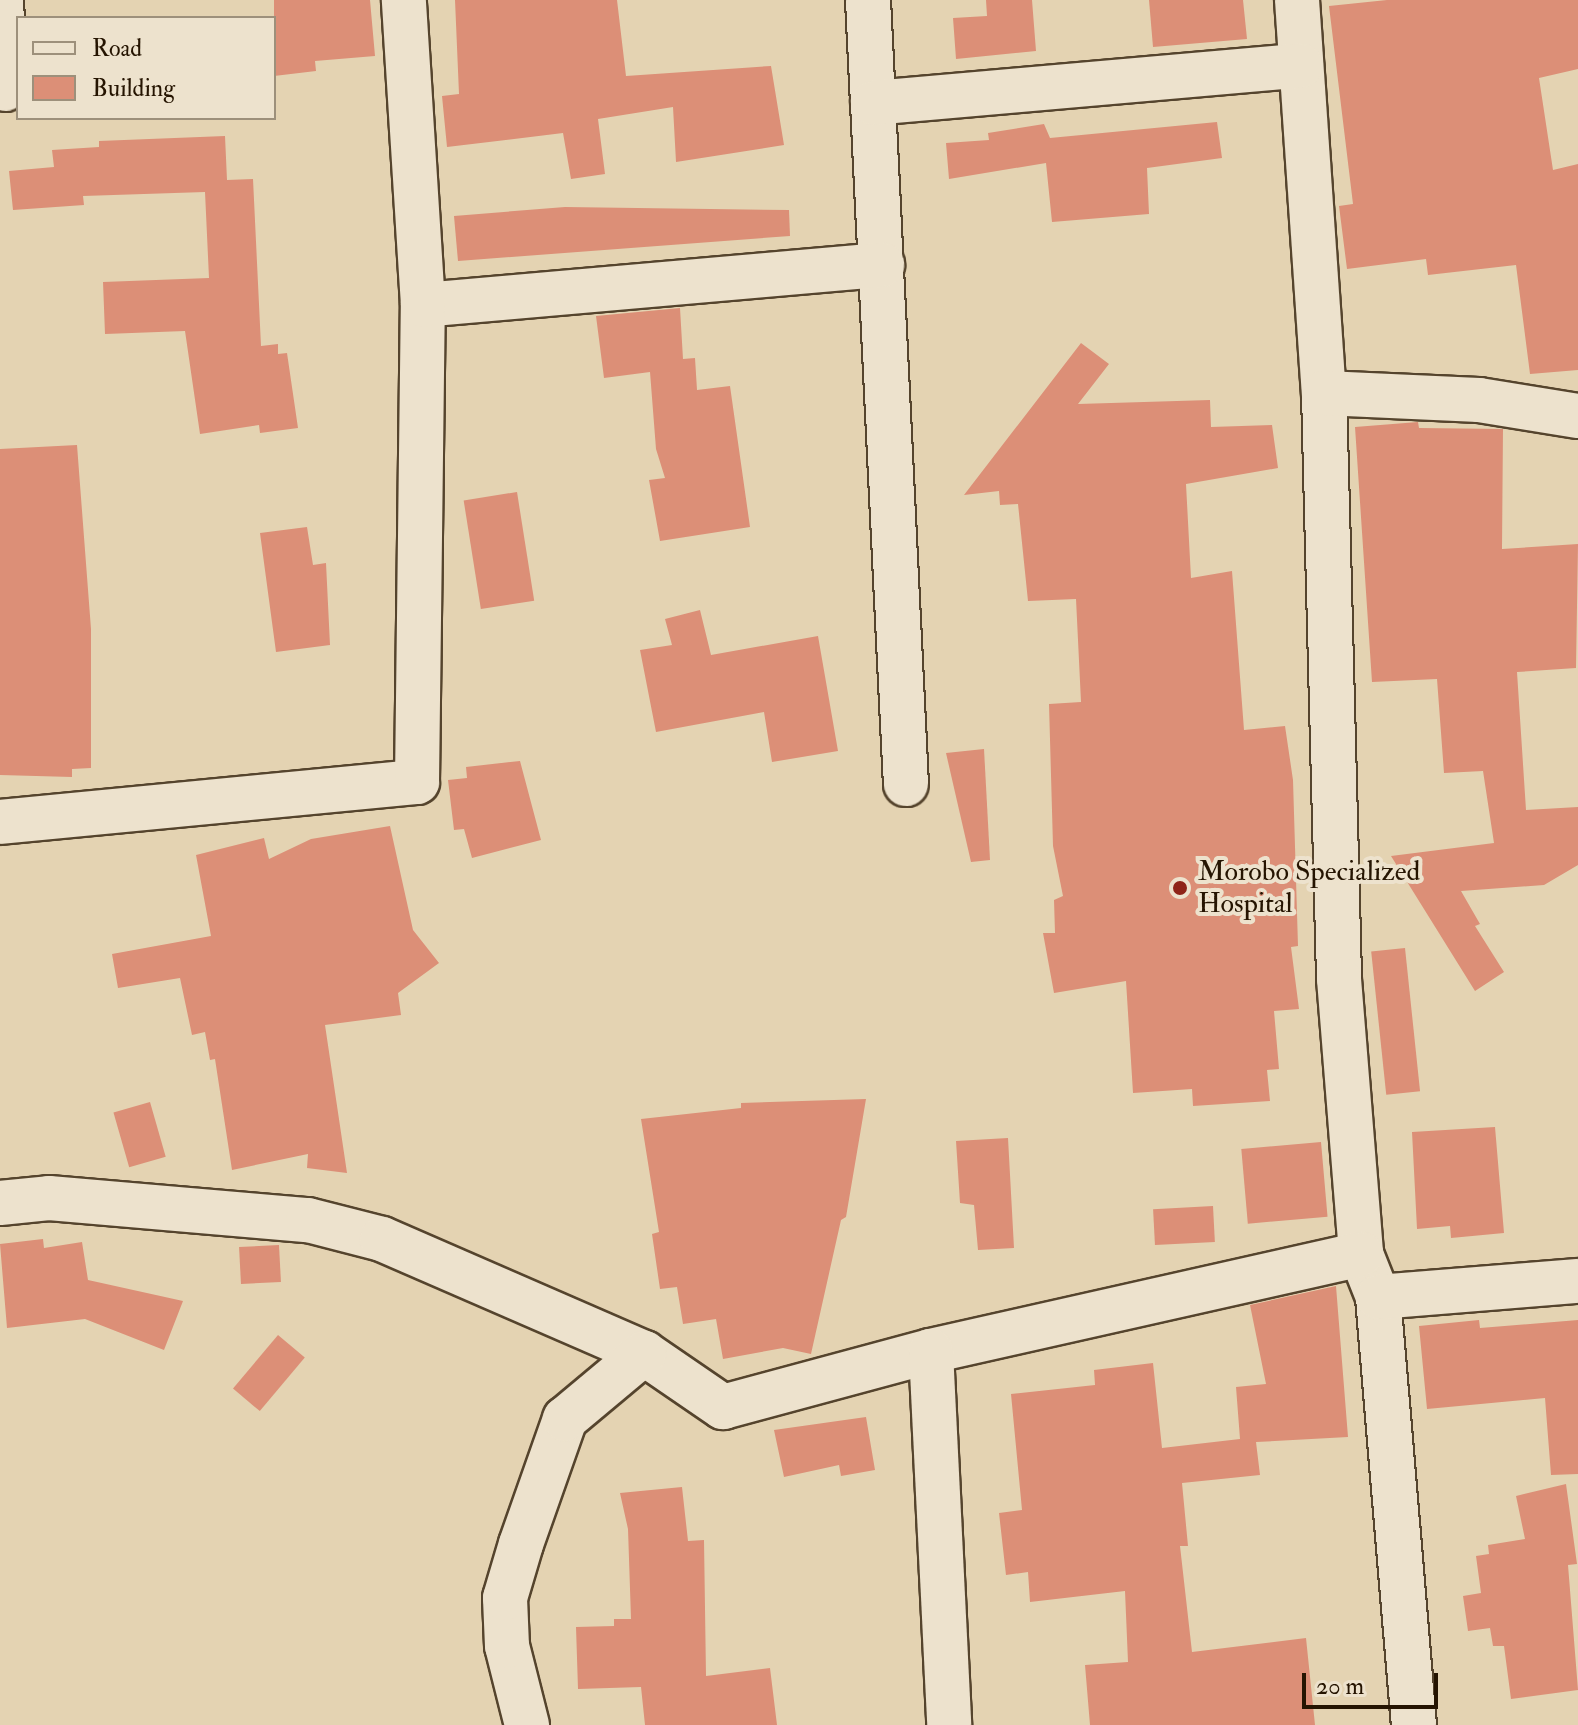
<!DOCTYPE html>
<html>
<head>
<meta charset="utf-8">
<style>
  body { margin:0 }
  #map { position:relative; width:1578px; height:1725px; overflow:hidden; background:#e4d3b2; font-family:"IM FELL Double Pica",serif }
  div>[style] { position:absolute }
  .building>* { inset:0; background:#dc8f77; transform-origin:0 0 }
  .roads { filter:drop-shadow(2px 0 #55442d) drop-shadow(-2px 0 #55442d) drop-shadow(0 2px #55442d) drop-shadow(0 -2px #55442d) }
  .minor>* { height:44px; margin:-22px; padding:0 22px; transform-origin:22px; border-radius:22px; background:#ede2cd }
  .dots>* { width:22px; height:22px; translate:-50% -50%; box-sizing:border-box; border:4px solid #ede2cd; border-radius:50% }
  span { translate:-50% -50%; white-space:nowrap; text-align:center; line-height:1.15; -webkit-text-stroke:8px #ede2cd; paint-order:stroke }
  .poi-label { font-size:28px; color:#251401 }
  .left { translate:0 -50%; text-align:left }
  .legend { position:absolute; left:16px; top:16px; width:260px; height:104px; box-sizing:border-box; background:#ede2cd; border:2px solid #9d907b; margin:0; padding:10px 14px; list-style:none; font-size:24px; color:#251401 }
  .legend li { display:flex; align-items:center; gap:16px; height:40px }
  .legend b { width:40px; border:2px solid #9d907b }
  .scale { position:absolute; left:1302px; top:1673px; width:136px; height:36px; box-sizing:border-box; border:4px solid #251401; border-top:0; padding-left:10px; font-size:24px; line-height:28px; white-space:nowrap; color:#251401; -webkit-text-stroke:6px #ede2cd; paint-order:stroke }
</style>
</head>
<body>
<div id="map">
  <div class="building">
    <div style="clip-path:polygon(274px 0,370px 0,375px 56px,315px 61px,316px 71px,274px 76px)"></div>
    <div style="clip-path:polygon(455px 0,617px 0,626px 76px,771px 66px,784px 145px,676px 162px,673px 107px,598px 119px,605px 174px,571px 179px,563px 133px,447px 147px,442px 96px,459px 94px)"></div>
    <div style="clip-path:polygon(986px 0,1032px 0,1036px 51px,956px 59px,953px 18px,987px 16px)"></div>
    <div style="clip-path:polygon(1149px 0,1243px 0,1247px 39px,1153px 47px)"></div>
    <div style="clip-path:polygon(1387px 0,1578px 0,1578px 69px,1539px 78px,1553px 170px,1578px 164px,1578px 370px,1530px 374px,1516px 265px,1428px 275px,1426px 259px,1347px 269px,1339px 206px,1353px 204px,1329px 6px)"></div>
    <div style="clip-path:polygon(1217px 122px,1222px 158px,1147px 168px,1149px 214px,1052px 222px,1046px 163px,949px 179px,946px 143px,989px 140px,988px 133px,1044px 124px,1050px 138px)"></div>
    <div style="clip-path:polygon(225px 136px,227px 180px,253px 179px,261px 346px,278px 344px,278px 354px,287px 353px,298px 428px,260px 433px,259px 425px,200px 434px,185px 331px,105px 334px,103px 282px,209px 278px,205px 192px,83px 196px,84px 205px,13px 210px,9px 171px,54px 167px,52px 150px,99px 147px,99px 141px)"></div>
    <div style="clip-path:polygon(565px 207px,789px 210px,790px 236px,458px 261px,454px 216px)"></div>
    <div style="clip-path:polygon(680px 308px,683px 359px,695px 358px,697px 390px,730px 386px,750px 527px,660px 541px,649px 480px,665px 478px,656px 449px,650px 372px,604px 378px,596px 316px)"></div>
    <div style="clip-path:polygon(1081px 343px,1109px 364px,1078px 404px,1210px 400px,1211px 427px,1272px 425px,1278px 468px,1186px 484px,1191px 578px,1232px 571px,1244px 730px,1285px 726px,1293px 780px,1298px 946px,1291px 947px,1299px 1009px,1274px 1011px,1279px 1069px,1267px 1070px,1270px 1101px,1193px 1106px,1192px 1089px,1133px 1093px,1126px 981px,1054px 993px,1043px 933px,1055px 933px,1054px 900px,1063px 896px,1053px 846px,1049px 704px,1081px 702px,1076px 599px,1028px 601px,1018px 504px,1000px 505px,999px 491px,964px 495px)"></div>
    <div style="clip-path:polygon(1418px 422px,1419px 428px,1503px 429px,1502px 549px,1578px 544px,1576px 668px,1517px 672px,1526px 810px,1578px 807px,1578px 865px,1544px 885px,1461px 891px,1480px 924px,1475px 926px,1504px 972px,1475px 991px,1391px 856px,1494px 843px,1483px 771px,1444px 773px,1437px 679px,1372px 682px,1355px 427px)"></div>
    <div style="clip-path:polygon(77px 445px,91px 629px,91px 768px,72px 769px,72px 777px,0 775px,0 449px)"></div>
    <div style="left:517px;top:492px;width:110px;height:54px;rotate:81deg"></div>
    <div style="clip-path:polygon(307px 527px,313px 565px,326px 563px,330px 645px,276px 652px,260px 533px)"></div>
    <div style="clip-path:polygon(700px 610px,711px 655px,818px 636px,838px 751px,772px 762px,764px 712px,656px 732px,640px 650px,672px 645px,665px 619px)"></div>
    <div style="clip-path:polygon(984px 749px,990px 860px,971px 862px,946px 753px)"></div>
    <div style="clip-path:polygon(520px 761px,541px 840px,472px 858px,464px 829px,454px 830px,448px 780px,467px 778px,466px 767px)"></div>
    <div style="clip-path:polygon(390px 826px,413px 930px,439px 963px,398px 993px,401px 1015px,325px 1025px,347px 1173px,307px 1168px,308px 1154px,232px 1170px,215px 1059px,210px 1060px,205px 1032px,192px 1035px,180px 978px,118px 988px,112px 954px,211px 936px,196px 855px,264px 838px,269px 859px,311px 839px)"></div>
    <div style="left:1405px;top:948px;width:144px;height:34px;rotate:84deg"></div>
    <div style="clip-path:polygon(866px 1099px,846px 1217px,841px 1220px,811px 1354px,783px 1348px,723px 1359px,716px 1319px,683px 1324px,677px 1287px,660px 1289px,652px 1234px,659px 1232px,641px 1119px,741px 1108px,741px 1103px)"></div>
    <div style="left:150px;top:1102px;width:57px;height:38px;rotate:74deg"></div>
    <div style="clip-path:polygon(1495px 1127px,1504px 1233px,1451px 1238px,1450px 1226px,1417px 1229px,1412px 1132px)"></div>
    <div style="clip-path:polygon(1008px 1138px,1014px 1248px,978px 1250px,974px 1205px,960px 1203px,956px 1141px)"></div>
    <div style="left:1321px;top:1142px;width:75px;height:80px;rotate:85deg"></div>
    <div style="left:1213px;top:1206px;width:36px;height:60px;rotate:87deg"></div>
    <div style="clip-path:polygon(43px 1239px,44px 1248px,82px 1242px,88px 1280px,183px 1301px,164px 1350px,85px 1319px,7px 1328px,0 1244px)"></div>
    <div style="left:279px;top:1245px;width:37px;height:40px;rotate:87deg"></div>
    <div style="clip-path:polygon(1336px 1286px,1348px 1437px,1256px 1442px,1260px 1475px,1182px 1483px,1188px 1546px,1180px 1546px,1192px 1652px,1306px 1638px,1315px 1725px,1090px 1725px,1085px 1665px,1128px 1662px,1125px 1591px,1030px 1602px,1028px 1572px,1006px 1575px,999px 1513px,1022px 1510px,1011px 1394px,1095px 1385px,1094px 1370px,1153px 1363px,1162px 1448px,1240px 1439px,1236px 1387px,1266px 1384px,1250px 1305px)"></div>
    <div style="clip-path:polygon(1479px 1320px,1480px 1328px,1578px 1320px,1578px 1474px,1551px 1475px,1545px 1398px,1427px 1409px,1419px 1326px)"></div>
    <div style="left:278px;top:1335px;width:35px;height:70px;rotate:40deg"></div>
    <div style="clip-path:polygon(866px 1417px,875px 1470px,841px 1476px,839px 1465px,784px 1477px,774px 1430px)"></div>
    <div style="clip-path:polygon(1566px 1484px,1577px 1564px,1568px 1565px,1578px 1690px,1511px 1699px,1504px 1646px,1493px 1646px,1490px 1628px,1468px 1631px,1463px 1596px,1481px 1593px,1476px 1556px,1489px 1554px,1488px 1545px,1525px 1539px,1516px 1496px)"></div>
    <div style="clip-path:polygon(682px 1487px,688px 1541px,704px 1540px,706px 1676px,770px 1668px,777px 1725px,645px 1725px,641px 1687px,578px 1689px,576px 1627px,614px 1626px,614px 1619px,631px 1619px,628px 1529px,620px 1493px)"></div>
  </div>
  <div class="roads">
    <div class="minor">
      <div style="left:1px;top:0;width:89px;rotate:87.4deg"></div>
      <div style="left:868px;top:0;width:785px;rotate:87.23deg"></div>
      <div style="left:1297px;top:0;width:394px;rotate:86.1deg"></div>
      <div style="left:1324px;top:393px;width:586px;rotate:88.53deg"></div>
      <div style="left:1339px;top:979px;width:276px;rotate:85.4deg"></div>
      <div style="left:1361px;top:1254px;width:46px;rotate:68.4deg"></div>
      <div style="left:1378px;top:1297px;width:430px;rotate:85.2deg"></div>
      <div style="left:873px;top:103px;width:429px;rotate:-5deg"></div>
      <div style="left:423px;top:305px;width:461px;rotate:-5deg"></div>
      <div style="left:1324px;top:393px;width:155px;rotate:2.6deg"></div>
      <div style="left:1479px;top:400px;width:100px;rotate:9.2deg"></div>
      <div style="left:0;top:822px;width:419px;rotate:-5.5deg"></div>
      <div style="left:417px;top:782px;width:477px;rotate:-89.3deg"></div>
      <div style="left:423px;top:305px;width:306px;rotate:-93.6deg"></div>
      <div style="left:0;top:1203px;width:49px;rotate:-5.8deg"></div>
      <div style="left:49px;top:1198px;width:260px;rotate:4.9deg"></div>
      <div style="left:308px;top:1220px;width:76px;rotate:14.4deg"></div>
      <div style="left:382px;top:1239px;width:286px;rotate:23.5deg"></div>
      <div style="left:644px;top:1353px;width:96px;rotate:34.4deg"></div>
      <div style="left:723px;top:1407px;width:215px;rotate:-15.1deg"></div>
      <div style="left:931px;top:1351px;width:441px;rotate:-12.7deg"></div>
      <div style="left:1378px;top:1297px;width:201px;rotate:-4.6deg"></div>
      <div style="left:931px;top:1351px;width:374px;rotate:87.2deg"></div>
      <div style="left:527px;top:1725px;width:81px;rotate:-104.2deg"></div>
      <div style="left:507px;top:1646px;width:48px;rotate:-92.4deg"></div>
      <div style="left:505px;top:1598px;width:56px;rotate:-73.5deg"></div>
      <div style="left:521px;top:1544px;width:133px;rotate:-70.6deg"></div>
      <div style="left:565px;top:1419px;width:103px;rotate:-39.9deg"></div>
    </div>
  </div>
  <div class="dots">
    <div style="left:1180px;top:888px;background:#8f2418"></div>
  </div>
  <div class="poi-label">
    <span class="left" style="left:1198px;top:888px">Morobo Specialized<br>Hospital</span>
  </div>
  <ul class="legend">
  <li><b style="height:10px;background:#ede2cd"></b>Road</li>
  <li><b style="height:22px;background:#dc8f77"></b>Building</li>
  </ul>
  <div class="scale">20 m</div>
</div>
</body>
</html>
